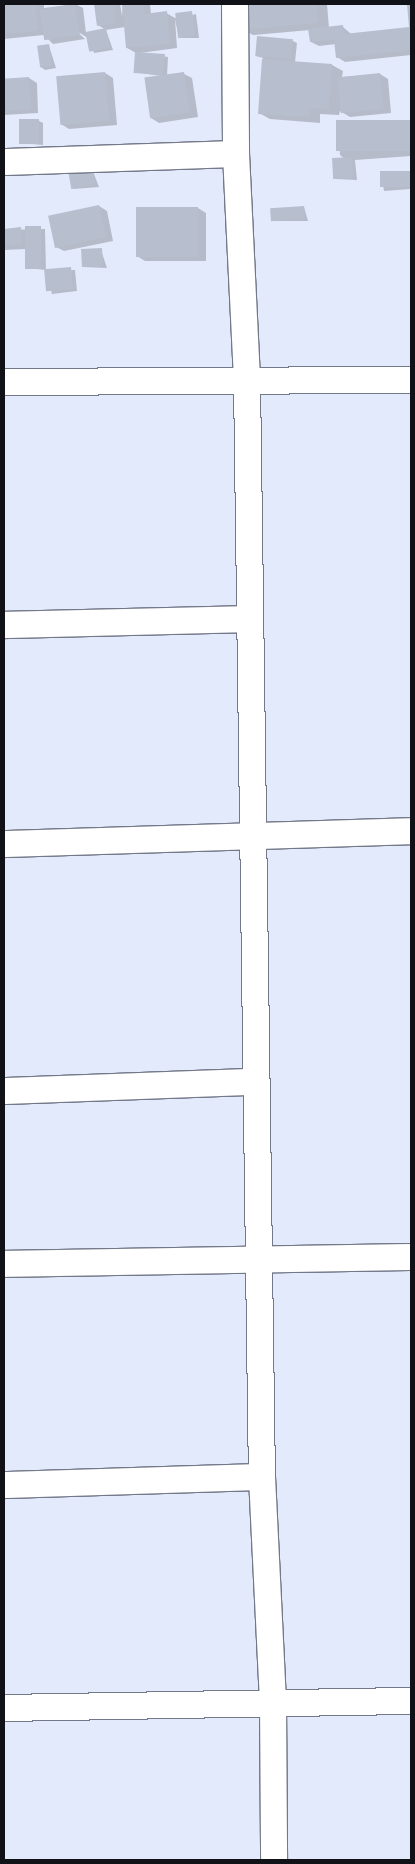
<!DOCTYPE html>
<html>
<head>
<meta charset="utf-8">
<style>
  body { margin:0 }
  #map { position:relative; width:415px; height:1864px; overflow:hidden; background:#e3eafb; font-family:Cabin,sans-serif }
  div>[style] { position:absolute }
  .shadow>* { inset:0; background:#0003 }
  .building>* { inset:0; background:#b7bece; transform-origin:0 0 }
  .roads { filter:drop-shadow(1px 0 #737988) drop-shadow(-1px 0 #737988) drop-shadow(0 1px #737988) drop-shadow(0 -1px #737988) }
  .minor>* { height:26px; margin:-13px; padding:0 13px; transform-origin:13px; border-radius:13px; background:#fff }
  span { translate:-50% -50%; white-space:nowrap; text-align:center; line-height:1.15; -webkit-text-stroke:4px #f4f7fe; paint-order:stroke }
  .frame { position:absolute; inset:0; border:5px solid #101218; pointer-events:none }
</style>
</head>
<body>
<div id="map">
  <div class="shadow">
    <div style="clip-path:polygon(4px 4px,44px 4px,44px 8px,75px 4px,83px 8px,86px 33px,106px 30px,98px 25px,95px 4px,120px 4px,122px 16px,123px 4px,150px 4px,151px 14px,166px 13px,177px 19px,196px 14px,199px 38px,179px 38px,175px 19px,177px 48px,140px 53px,168px 57px,167px 76px,184px 74px,192px 78px,198px 117px,159px 123px,151px 118px,161px 76px,134px 72px,136px 53px,127px 48px,125px 27px,106px 30px,113px 50px,94px 53px,88px 38px,75px 30px,85px 39px,53px 44px,44px 35px,4px 39px)"></div>
    <div style="clip-path:polygon(240px 4px,327px 4px,329px 28px,343px 27px,351px 34px,411px 28px,411px 4px,411px 55px,345px 62px,337px 57px,336px 44px,319px 46px,311px 42px,310px 30px,253px 35px,242px 29px)"></div>
    <div style="clip-path:polygon(258px 37px,293px 41px,297px 43px,295px 62px,332px 65px,343px 71px,342px 77px,380px 74px,388px 79px,391px 113px,350px 117px,340px 111px,339px 115px,320px 114px,320px 123px,270px 119px,259px 113px,263px 58px,256px 56px)"></div>
    <div style="clip-path:polygon(49px 46px,56px 68px,45px 70px,41px 67px)"></div>
    <div style="clip-path:polygon(105px 73px,113px 78px,117px 125px,69px 129px,61px 124px)"></div>
    <div style="clip-path:polygon(29px 78px,37px 83px,38px 113px,4px 115px,4px 132px,4px 79px)"></div>
    <div style="clip-path:polygon(39px 121px,43px 123px,43px 145px,20px 143px)"></div>
    <div style="clip-path:polygon(411px 122px,411px 156px,355px 160px,357px 180px,335px 179px,345px 159px,340px 155px,338px 127px)"></div>
    <div style="clip-path:polygon(92px 169px,99px 187px,73px 189px)"></div>
    <div style="clip-path:polygon(411px 172px,411px 189px,384px 191px,382px 177px)"></div>
    <div style="clip-path:polygon(99px 206px,107px 211px,113px 241px,64px 251px,56px 247px)"></div>
    <div style="clip-path:polygon(304px 207px,308px 221px,272px 221px)"></div>
    <div style="clip-path:polygon(198px 208px,206px 213px,206px 261px,145px 261px,137px 256px)"></div>
    <div style="clip-path:polygon(4px 219px,5px 230px,45px 229px,46px 271px,75px 270px,77px 291px,52px 294px,46px 270px,27px 268px,26px 249px,4px 250px)"></div>
    <div style="clip-path:polygon(101px 250px,107px 268px,83px 267px)"></div>
  </div>
  <div class="building">
    <div style="clip-path:polygon(4px 4px,36px 4px,38px 31px,4px 34px)"></div>
    <div style="left:75px;top:4px;width:31px;height:36px;rotate:81deg"></div>
    <div style="clip-path:polygon(94px 4px,113px 4px,116px 23px,97px 26px)"></div>
    <div style="clip-path:polygon(122px 4px,143px 4px,144px 14px,167px 11px,170px 44px,126px 48px)"></div>
    <div style="clip-path:polygon(238px 4px,317px 4px,318px 23px,240px 30px)"></div>
    <div style="clip-path:polygon(407px 4px,411px 4px,411px 50px,336px 58px,334px 40px,310px 42px,308px 29px,343px 25px,344px 34px,409px 27px)"></div>
    <div style="left:192px;top:11px;width:25px;height:17px;rotate:83deg"></div>
    <div style="left:106px;top:28px;width:20px;height:21px;rotate:79deg"></div>
    <div style="left:257px;top:36px;width:36px;height:20px;rotate:5deg"></div>
    <div style="left:49px;top:44px;width:22px;height:12px;rotate:82deg"></div>
    <div style="left:135px;top:52px;width:30px;height:21px;rotate:4deg"></div>
    <div style="clip-path:polygon(262px 59px,332px 64px,329px 110px,309px 108px,309px 117px,258px 114px)"></div>
    <div style="left:105px;top:72px;width:49px;height:49px;rotate:85deg"></div>
    <div style="left:184px;top:72px;width:41px;height:40px;rotate:82deg"></div>
    <div style="left:380px;top:73px;width:36px;height:43px;rotate:84deg"></div>
    <div style="left:29px;top:77px;width:32px;height:25px;rotate:86deg"></div>
    <div style="left:19px;top:119px;width:20px;height:25px"></div>
    <div style="left:411px;top:120px;width:31px;height:75px;rotate:90deg"></div>
    <div style="left:352px;top:157px;width:21px;height:20px;rotate:87deg"></div>
    <div style="left:93px;top:168px;width:17px;height:25px;rotate:80deg"></div>
    <div style="left:411px;top:171px;width:16px;height:31px;rotate:90deg"></div>
    <div style="left:99px;top:205px;width:33px;height:52px;rotate:78deg"></div>
    <div style="left:304px;top:206px;width:13px;height:34px;rotate:86deg"></div>
    <div style="left:136px;top:207px;width:62px;height:50px"></div>
    <div style="left:25px;top:226px;width:16px;height:43px"></div>
    <div style="clip-path:polygon(21px 227px,22px 244px,4px 246px,4px 229px)"></div>
    <div style="left:102px;top:248px;width:18px;height:21px;rotate:87deg"></div>
    <div style="left:71px;top:267px;width:22px;height:27px;rotate:85deg"></div>
  </div>
  <div class="roads">
    <div class="minor">
      <div style="left:235px;top:4px;width:150px;rotate:89.6deg"></div>
      <div style="left:236px;top:154px;width:226px;rotate:87.2deg"></div>
      <div style="left:247px;top:380px;width:1097px;rotate:89.22deg"></div>
      <div style="left:262px;top:1477px;width:225px;rotate:87.2deg"></div>
      <div style="left:273px;top:1702px;width:158px;rotate:89.6deg"></div>
      <div style="left:4px;top:162px;width:232px;rotate:-2deg"></div>
      <div style="left:4px;top:382px;width:407px;rotate:-0.3deg"></div>
      <div style="left:4px;top:625px;width:245px;rotate:-1.4deg"></div>
      <div style="left:4px;top:844px;width:407px;rotate:-1.8deg"></div>
      <div style="left:4px;top:1091px;width:251px;rotate:-2.1deg"></div>
      <div style="left:4px;top:1264px;width:407px;rotate:-1deg"></div>
      <div style="left:4px;top:1485px;width:258px;rotate:-1.8deg"></div>
      <div style="left:4px;top:1708px;width:407px;rotate:-1deg"></div>
    </div>
  </div>
  <div class="frame"></div>
</div>
</body>
</html>
